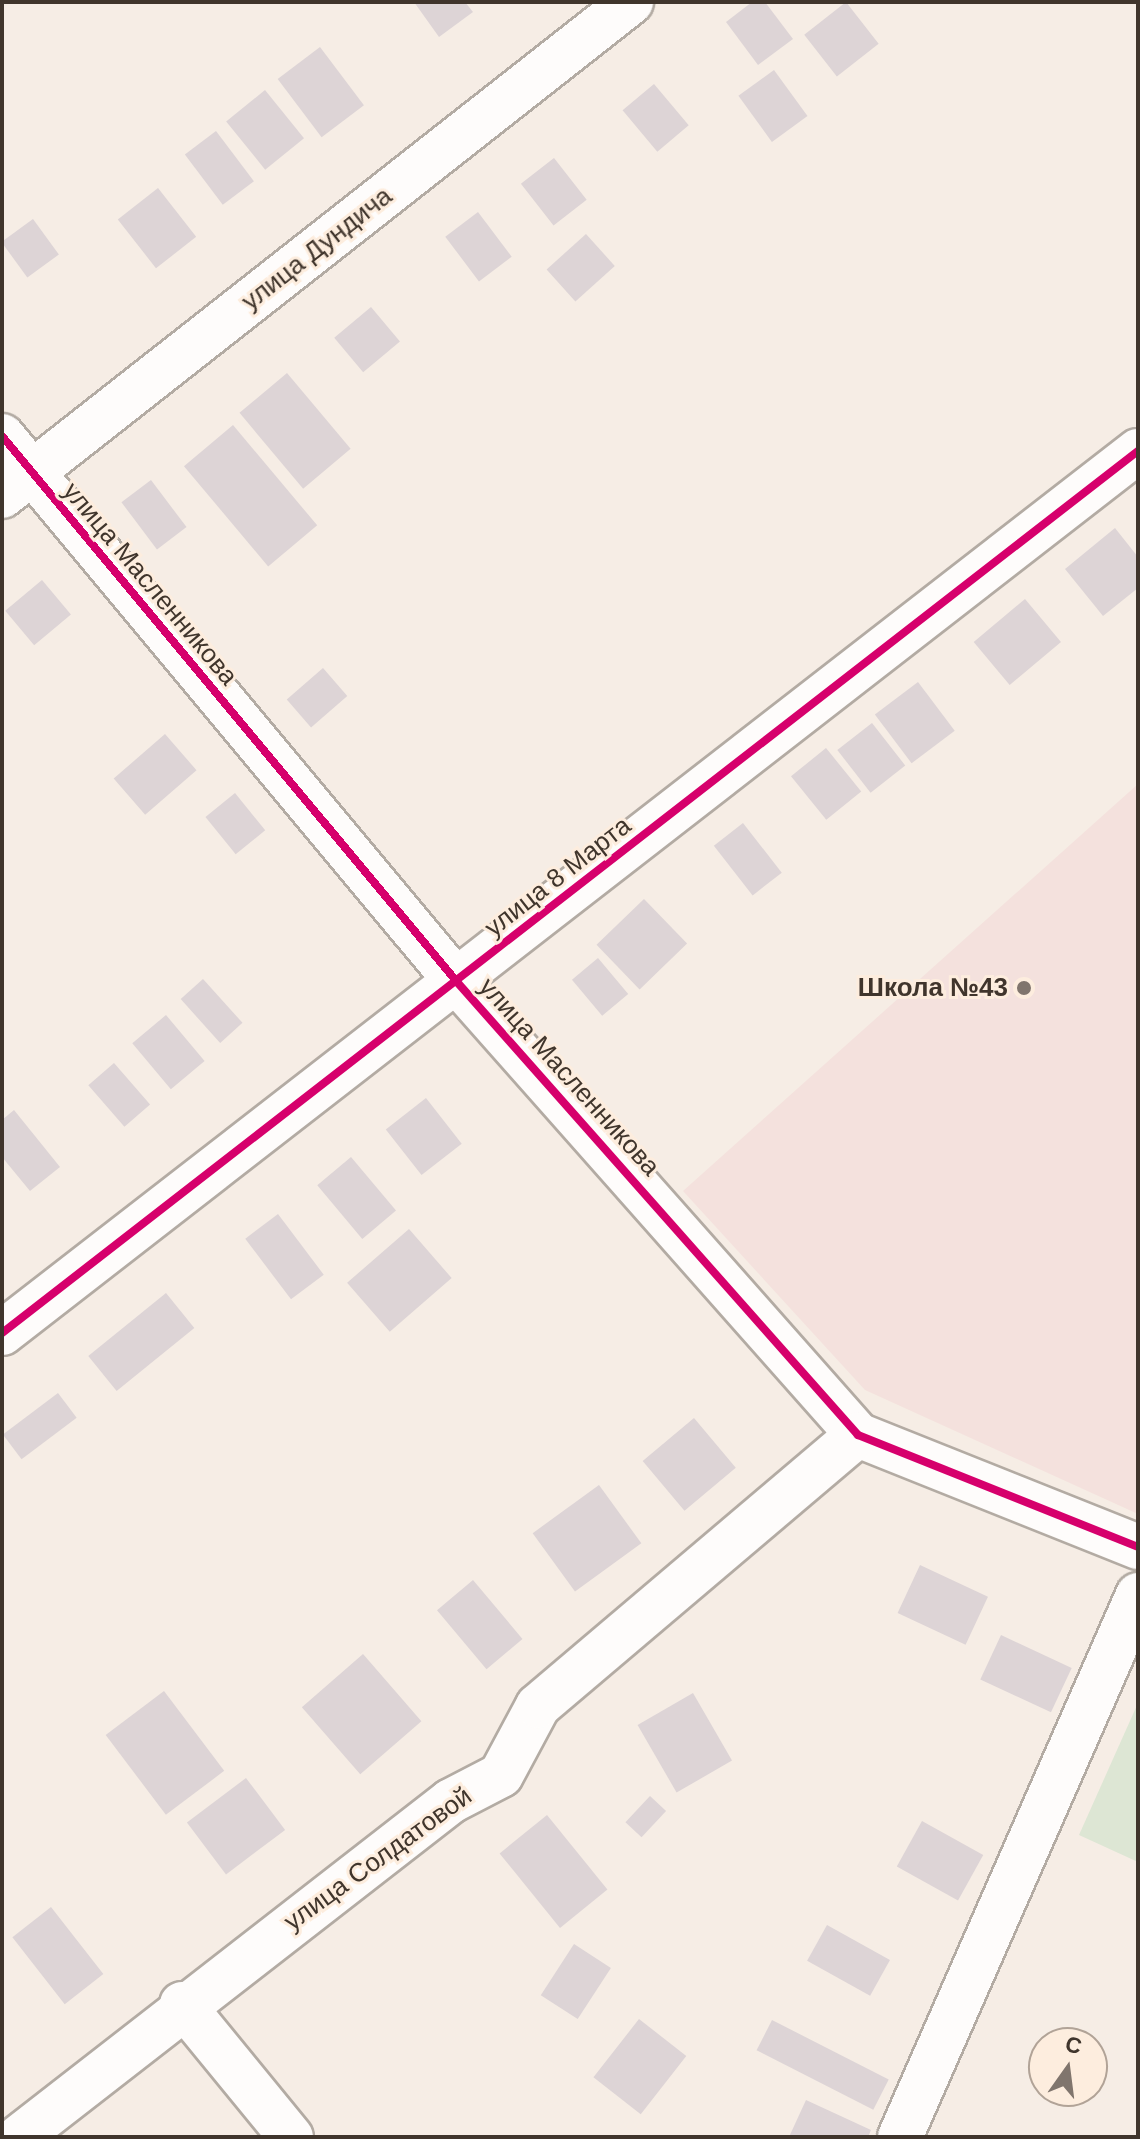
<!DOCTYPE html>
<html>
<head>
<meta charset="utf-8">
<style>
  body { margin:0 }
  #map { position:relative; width:1140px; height:2139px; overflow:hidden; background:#f6ede5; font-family:Helvetica,sans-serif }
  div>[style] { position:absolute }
  .education>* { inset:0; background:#f4e1dd }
  .green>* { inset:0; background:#dde6d4 }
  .building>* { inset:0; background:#ddd4d6; transform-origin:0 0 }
  .roads { filter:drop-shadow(2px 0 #b3aba3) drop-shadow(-2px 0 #b3aba3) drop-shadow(0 2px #b3aba3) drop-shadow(0 -2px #b3aba3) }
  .minor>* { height:44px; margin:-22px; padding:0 22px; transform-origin:22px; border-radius:22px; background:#fefcfb }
  .major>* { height:44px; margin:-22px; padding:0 22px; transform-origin:22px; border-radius:22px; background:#fefcfb }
  .cycleway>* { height:8px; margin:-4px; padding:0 4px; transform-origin:4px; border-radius:4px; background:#d6006c }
  .dots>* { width:22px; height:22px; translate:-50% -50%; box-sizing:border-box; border:4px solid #fdedde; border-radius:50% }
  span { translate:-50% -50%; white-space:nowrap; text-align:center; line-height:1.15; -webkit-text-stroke:6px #fdedde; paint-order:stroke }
  .street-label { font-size:26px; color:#40352c }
  .poi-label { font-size:26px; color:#40352c; font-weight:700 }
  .right { translate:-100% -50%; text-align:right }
  .frame { position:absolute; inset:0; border:4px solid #40352c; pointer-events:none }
  .north { position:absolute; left:1028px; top:2027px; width:80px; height:80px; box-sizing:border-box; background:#fdedde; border:2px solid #b1a397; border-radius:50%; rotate:14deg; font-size:22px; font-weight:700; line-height:32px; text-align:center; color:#40352c }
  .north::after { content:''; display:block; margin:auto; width:28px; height:36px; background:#80756d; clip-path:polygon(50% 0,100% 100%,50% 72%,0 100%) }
</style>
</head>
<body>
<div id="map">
  <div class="education">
    <div style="clip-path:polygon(1138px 784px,1138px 1514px,865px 1390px,683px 1191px)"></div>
  </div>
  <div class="green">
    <div style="clip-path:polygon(1138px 1703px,1138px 1862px,1079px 1835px)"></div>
  </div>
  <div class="building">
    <div style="clip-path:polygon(414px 2px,465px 2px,473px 12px,439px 37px)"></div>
    <div style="clip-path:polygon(752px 2px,765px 2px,793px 39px,758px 65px,726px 22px)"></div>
    <div style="left:846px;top:2px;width:53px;height:53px;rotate:52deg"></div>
    <div style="left:320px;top:47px;width:73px;height:53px;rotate:53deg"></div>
    <div style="left:774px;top:70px;width:57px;height:44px;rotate:54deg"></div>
    <div style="left:654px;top:84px;width:54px;height:41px;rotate:50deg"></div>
    <div style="left:265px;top:90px;width:62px;height:50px;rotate:51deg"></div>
    <div style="left:216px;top:131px;width:63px;height:39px;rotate:53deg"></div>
    <div style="left:554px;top:158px;width:53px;height:42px;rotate:52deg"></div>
    <div style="left:158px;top:188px;width:62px;height:51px;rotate:52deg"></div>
    <div style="left:478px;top:212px;width:56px;height:41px;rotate:53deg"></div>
    <div style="left:33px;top:219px;width:44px;height:39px;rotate:54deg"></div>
    <div style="left:586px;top:234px;width:43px;height:53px;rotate:48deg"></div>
    <div style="left:371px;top:307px;width:45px;height:48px;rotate:50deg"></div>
    <div style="left:287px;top:373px;width:99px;height:62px;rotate:50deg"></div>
    <div style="left:233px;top:425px;width:131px;height:64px;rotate:50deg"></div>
    <div style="left:151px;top:480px;width:59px;height:37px;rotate:53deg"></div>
    <div style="clip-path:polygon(1115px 528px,1138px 557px,1138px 588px,1103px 616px,1065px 569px)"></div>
    <div style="left:42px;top:580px;width:45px;height:48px;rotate:50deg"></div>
    <div style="left:1025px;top:599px;width:56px;height:67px;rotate:50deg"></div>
    <div style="left:323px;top:668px;width:37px;height:48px;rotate:49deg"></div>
    <div style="left:918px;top:682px;width:61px;height:54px;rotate:53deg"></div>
    <div style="left:872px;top:723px;width:54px;height:44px;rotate:52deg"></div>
    <div style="left:165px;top:734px;width:48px;height:68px;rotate:49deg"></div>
    <div style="left:826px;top:748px;width:56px;height:45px;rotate:51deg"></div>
    <div style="left:235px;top:793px;width:48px;height:38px;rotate:51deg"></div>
    <div style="left:743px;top:823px;width:63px;height:37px;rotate:52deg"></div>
    <div style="left:644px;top:899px;width:62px;height:66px;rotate:46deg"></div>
    <div style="left:598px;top:958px;width:47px;height:34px;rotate:50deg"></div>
    <div style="left:203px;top:979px;width:59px;height:30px;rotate:48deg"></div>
    <div style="left:166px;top:1015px;width:60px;height:44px;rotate:50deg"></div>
    <div style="left:114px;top:1063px;width:55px;height:34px;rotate:49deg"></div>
    <div style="left:426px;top:1098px;width:58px;height:51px;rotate:52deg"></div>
    <div style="clip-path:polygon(14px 1110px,60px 1167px,30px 1191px,2px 1157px,2px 1120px)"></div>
    <div style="left:351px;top:1157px;width:70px;height:44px;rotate:50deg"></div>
    <div style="left:278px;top:1214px;width:76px;height:41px;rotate:53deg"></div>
    <div style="left:409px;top:1229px;width:65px;height:82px;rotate:49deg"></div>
    <div style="left:166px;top:1293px;width:45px;height:100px;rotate:51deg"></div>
    <div style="left:58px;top:1393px;width:31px;height:69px;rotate:53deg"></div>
    <div style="left:694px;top:1418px;width:65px;height:67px;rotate:50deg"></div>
    <div style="left:599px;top:1485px;width:72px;height:82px;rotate:54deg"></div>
    <div style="left:920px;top:1565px;width:75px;height:53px;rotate:25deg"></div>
    <div style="left:473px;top:1580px;width:77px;height:47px;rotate:50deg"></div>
    <div style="left:1001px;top:1635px;width:78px;height:49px;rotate:25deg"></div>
    <div style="left:363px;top:1654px;width:89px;height:81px;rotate:49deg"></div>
    <div style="left:164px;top:1691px;width:100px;height:73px;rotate:53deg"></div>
    <div style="left:693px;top:1693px;width:78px;height:64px;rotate:60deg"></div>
    <div style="left:246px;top:1778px;width:65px;height:74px;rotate:53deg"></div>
    <div style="left:650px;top:1796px;width:22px;height:36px;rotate:43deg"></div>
    <div style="left:547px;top:1815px;width:96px;height:61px;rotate:51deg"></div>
    <div style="left:922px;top:1821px;width:70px;height:52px;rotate:29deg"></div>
    <div style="left:51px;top:1907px;width:85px;height:49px;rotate:52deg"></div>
    <div style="left:827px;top:1925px;width:72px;height:41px;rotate:29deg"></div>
    <div style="left:574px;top:1944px;width:44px;height:61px;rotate:33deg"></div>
    <div style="left:639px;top:2019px;width:60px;height:74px;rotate:38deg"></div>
    <div style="left:772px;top:2020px;width:131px;height:34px;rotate:27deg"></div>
    <div style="clip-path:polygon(806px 2100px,871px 2130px,868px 2137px,789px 2137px)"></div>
  </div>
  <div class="roads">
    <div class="minor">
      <div style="left:2px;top:436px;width:711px;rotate:50.19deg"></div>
      <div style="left:457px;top:982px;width:605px;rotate:48.48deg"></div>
      <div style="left:858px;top:1435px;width:302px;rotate:21.8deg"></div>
      <div style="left:2px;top:1333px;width:1438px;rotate:-37.83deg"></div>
      <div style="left:182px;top:2004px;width:172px;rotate:50.7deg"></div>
      <div style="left:19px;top:2137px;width:547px;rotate:-37.87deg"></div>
      <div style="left:451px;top:1801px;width:56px;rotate:-27.5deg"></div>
      <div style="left:501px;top:1775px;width:78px;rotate:-61.8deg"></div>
      <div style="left:538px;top:1706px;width:419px;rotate:-40.3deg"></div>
      <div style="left:900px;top:2137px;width:592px;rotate:-66.29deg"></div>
    </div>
    <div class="major">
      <div style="left:2px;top:496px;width:800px;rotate:-38.15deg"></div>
    </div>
  </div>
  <div class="cycleway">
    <div style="left:2px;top:436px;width:711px;rotate:50.19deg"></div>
    <div style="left:457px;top:982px;width:605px;rotate:48.48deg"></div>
    <div style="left:858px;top:1435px;width:302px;rotate:21.8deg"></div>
    <div style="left:2px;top:1333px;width:1438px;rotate:-37.83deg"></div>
  </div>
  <div class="dots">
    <div style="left:1024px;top:988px;background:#80756d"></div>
  </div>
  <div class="street-label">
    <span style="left:317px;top:249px;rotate:-38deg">улица Дундича</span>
    <span style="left:150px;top:584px;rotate:50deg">улица Масленникова</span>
    <span style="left:558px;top:877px;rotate:-38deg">улица 8 Марта</span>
    <span style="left:569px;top:1077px;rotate:48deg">улица Масленникова</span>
    <span style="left:378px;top:1859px;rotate:-36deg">улица Солдатовой</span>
  </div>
  <div class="poi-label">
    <span class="right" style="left:1008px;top:988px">Школа №43</span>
  </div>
  <div class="frame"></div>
  <div class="north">С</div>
</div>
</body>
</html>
